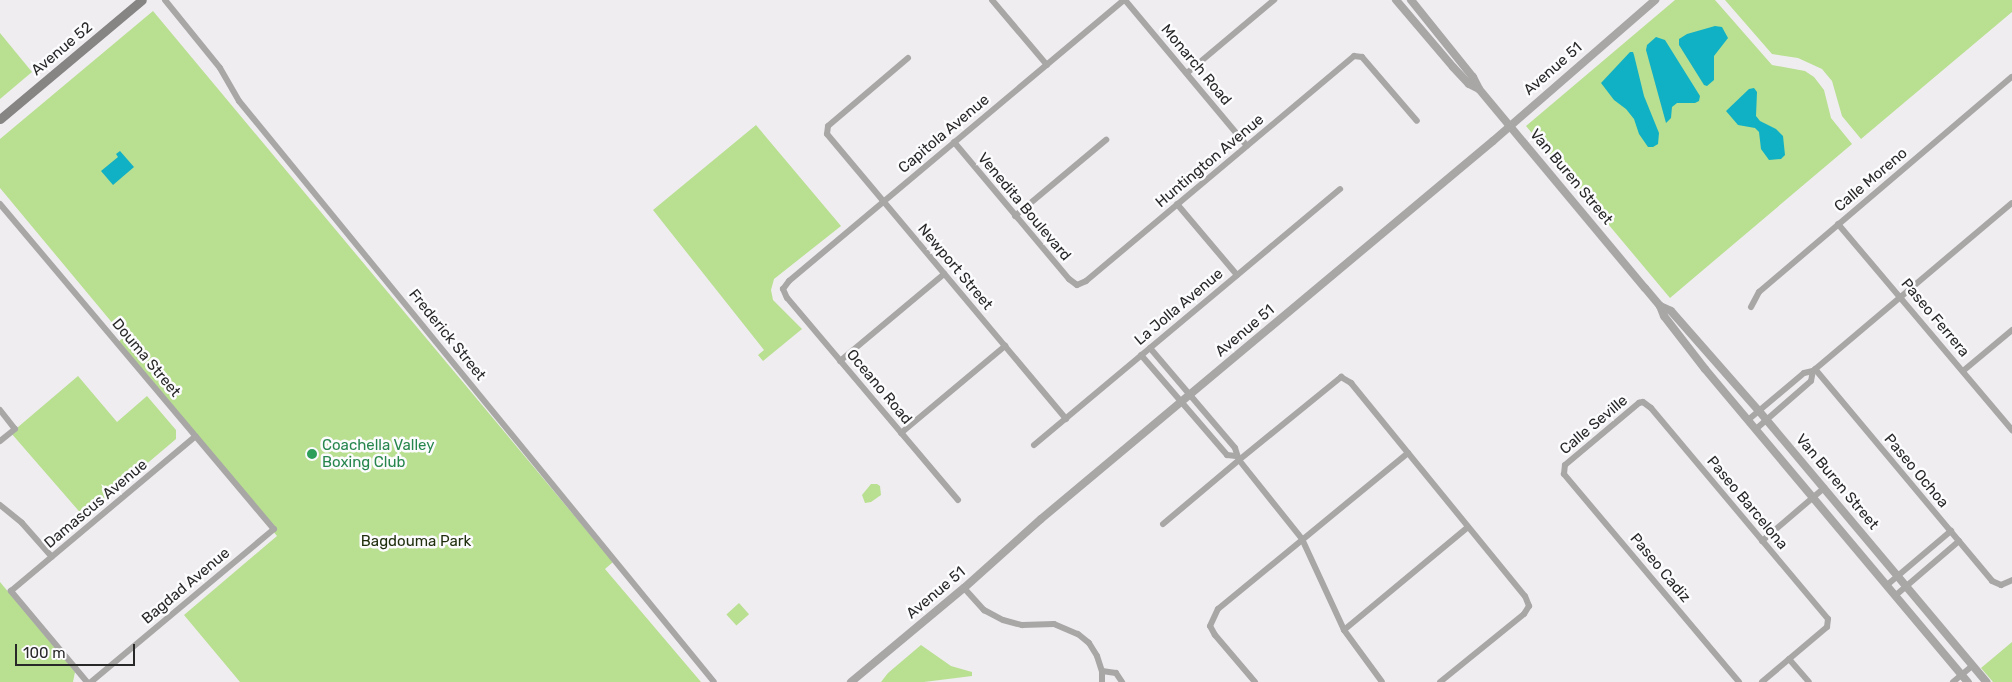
<!DOCTYPE html>
<html>
<head>
<meta charset="utf-8">
<style>
  body { margin:0 }
  #map { position:relative; width:2012px; height:682px; overflow:hidden; background:#efedf0; font-family:Rubik,sans-serif }
  div>[style] { position:absolute }
  .green>* { inset:0; background:#b9df91; transform-origin:0 0 }
  .water>* { inset:0; background:#10b1c4 }
  .minor>* { height:6px; margin:-3px; padding:0 3px; transform-origin:3px; border-radius:3px; background:#a8a7a6 }
  .tertiary>* { height:8px; margin:-4px; padding:0 4px; transform-origin:4px; border-radius:4px; background:#a8a7a6 }
  .secondary>* { height:9px; margin:-4.5px; padding:0 4.5px; transform-origin:4.5px; border-radius:4.5px; background:#878484 }
  .dots>* { width:14px; height:14px; translate:-50% -50%; box-sizing:border-box; border:2px solid #fcfbfd; border-radius:50% }
  span { translate:-50% -50%; white-space:nowrap; text-align:center; line-height:1.15; -webkit-text-stroke:5px #fcfbfd; paint-order:stroke }
  .street-label { font-size:15px; color:#282829 }
  .leisure-label { font-size:15px; color:#27864d }
  .left { translate:0 -50%; text-align:left }
  .park-label { font-size:15px; color:#21300e }
  .scale { position:absolute; left:15px; top:644px; width:120px; height:22px; box-sizing:border-box; border:2px solid #282829; border-top:0; padding-left:6px; font-size:15px; line-height:18px; white-space:nowrap; color:#282829; -webkit-text-stroke:4px #fcfbfd; paint-order:stroke }
</style>
</head>
<body>
<div id="map">
  <div class="green">
    <div style="clip-path:polygon(1675px 0,1715px 0,1772px 65px,1805px 71px,1814px 77px,1824px 90px,1831px 118px,1852px 144px,1670px 298px,1526px 126px)"></div>
    <div style="clip-path:polygon(1725px 0,2012px 0,2012px 12px,1861px 139px,1842px 116px,1832px 81px,1822px 69px,1798px 58px,1772px 54px)"></div>
    <div style="clip-path:polygon(153px 11px,613px 562px,605px 569px,701px 682px,240px 682px,184px 615px,277px 536px,116px 344px,124px 337px,0 188px,0 139px)"></div>
    <div style="clip-path:polygon(0 33px,32px 72px,0 99px)"></div>
    <div style="clip-path:polygon(756px 125px,841px 226px,774px 279px,771px 290px,773px 300px,802px 329px,763px 361px,758px 355px,764px 350px,653px 210px)"></div>
    <div style="clip-path:polygon(78px 376px,117px 422px,147px 396px,176px 430px,176px 439px,84px 517px,11px 433px)"></div>
    <div style="clip-path:polygon(871px 484px,877px 484px,880px 486px,881px 495px,871px 502px,865px 503px,862px 495px)"></div>
    <div style="clip-path:polygon(0 582px,75px 672px,73px 682px,0 682px)"></div>
    <div style="left:739px;top:603px;width:15px;height:17px;rotate:48deg"></div>
    <div style="clip-path:polygon(2012px 642px,2012px 682px,1993px 682px,1981px 668px)"></div>
    <div style="clip-path:polygon(921px 645px,951px 666px,972px 672px,972px 676px,924px 682px,881px 682px,888px 673px)"></div>
  </div>
  <div class="water">
    <div style="clip-path:polygon(1715px 26px,1722px 27px,1728px 38px,1714px 56px,1714px 80px,1707px 86px,1704px 85px,1679px 45px,1679px 39px,1687px 34px)"></div>
    <div style="clip-path:polygon(1656px 37px,1665px 40px,1700px 96px,1699px 101px,1695px 103px,1677px 103px,1672px 107px,1671px 118px,1666px 123px,1646px 50px,1647px 45px)"></div>
    <div style="clip-path:polygon(1630px 52px,1633px 52px,1634px 55px,1644px 96px,1659px 133px,1658px 144px,1653px 147px,1648px 147px,1639px 134px,1634px 119px,1626px 109px,1614px 100px,1601px 83px)"></div>
    <div style="clip-path:polygon(1754px 88px,1757px 92px,1756px 116px,1760px 121px,1776px 129px,1783px 136px,1785px 155px,1781px 159px,1769px 160px,1761px 149px,1759px 132px,1755px 128px,1738px 125px,1726px 111px,1749px 89px)"></div>
    <div style="clip-path:polygon(120px 151px,134px 167px,113px 185px,101px 171px,118px 157px,116px 154px)"></div>
  </div>
  <div class="minor">
    <div style="left:165px;top:0;width:87px;rotate:51deg"></div>
    <div style="left:220px;top:68px;width:38px;rotate:60deg"></div>
    <div style="left:239px;top:101px;width:750px;rotate:50.73deg"></div>
    <div style="left:992px;top:0;width:85px;rotate:49.8deg"></div>
    <div style="left:1125px;top:0;width:190px;rotate:50.1deg"></div>
    <div style="left:908px;top:58px;width:105px;rotate:139.6deg"></div>
    <div style="left:828px;top:126px;width:8px;rotate:97deg"></div>
    <div style="left:827px;top:134px;width:372px;rotate:50deg"></div>
    <div style="left:1187px;top:73px;width:114px;rotate:-40deg"></div>
    <div style="left:954px;top:142px;width:179px;rotate:50deg"></div>
    <div style="left:1069px;top:279px;width:10px;rotate:37deg"></div>
    <div style="left:1077px;top:285px;width:10px;rotate:-24deg"></div>
    <div style="left:1086px;top:281px;width:350px;rotate:-40deg"></div>
    <div style="left:1354px;top:56px;width:8px;rotate:7deg"></div>
    <div style="left:1362px;top:57px;width:84px;rotate:49.3deg"></div>
    <div style="left:0;top:204px;width:425px;rotate:49.9deg"></div>
    <div style="left:274px;top:529px;width:239px;rotate:140.1deg"></div>
    <div style="left:1177px;top:204px;width:93px;rotate:49.8deg"></div>
    <div style="left:1015px;top:216px;width:119px;rotate:-39.9deg"></div>
    <div style="left:1838px;top:224px;width:270px;rotate:49.8deg"></div>
    <div style="left:1751px;top:307px;width:17px;rotate:-62deg"></div>
    <div style="left:1759px;top:292px;width:332px;rotate:-40.4deg"></div>
    <div style="left:1150px;top:348px;width:131px;rotate:49.6deg"></div>
    <div style="left:1235px;top:448px;width:13px;rotate:72deg"></div>
    <div style="left:1239px;top:460px;width:132px;rotate:-39.1deg"></div>
    <div style="left:1341px;top:377px;width:12px;rotate:31deg"></div>
    <div style="left:1351px;top:383px;width:275px;rotate:50.8deg"></div>
    <div style="left:1525px;top:596px;width:11px;rotate:68deg"></div>
    <div style="left:1529px;top:606px;width:9px;rotate:122deg"></div>
    <div style="left:1524px;top:614px;width:108px;rotate:141deg"></div>
    <div style="left:1141px;top:355px;width:132px;rotate:49.3deg"></div>
    <div style="left:1227px;top:455px;width:9px;rotate:6deg"></div>
    <div style="left:840px;top:361px;width:136px;rotate:-39.9deg"></div>
    <div style="left:1815px;top:369px;width:276px;rotate:50.1deg"></div>
    <div style="left:1992px;top:581px;width:10px;rotate:24deg"></div>
    <div style="left:2001px;top:585px;width:12px;rotate:-24deg"></div>
    <div style="left:1963px;top:371px;width:64px;rotate:-39.9deg"></div>
    <div style="left:0;top:410px;width:24px;rotate:52deg"></div>
    <div style="left:15px;top:429px;width:19px;rotate:141deg"></div>
    <div style="left:1748px;top:420px;width:73px;rotate:-40deg"></div>
    <div style="left:1804px;top:373px;width:9px;rotate:-13deg"></div>
    <div style="left:1813px;top:371px;width:260px;rotate:-40.2deg"></div>
    <div style="left:1756px;top:429px;width:73px;rotate:-41.1deg"></div>
    <div style="left:1811px;top:381px;width:10px;rotate:-79deg"></div>
    <div style="left:901px;top:433px;width:136px;rotate:-39.9deg"></div>
    <div style="left:1034px;top:445px;width:399px;rotate:-39.9deg"></div>
    <div style="left:958px;top:500px;width:265px;rotate:-130.2deg"></div>
    <div style="left:787px;top:298px;width:10px;rotate:-114deg"></div>
    <div style="left:783px;top:289px;width:10px;rotate:-53deg"></div>
    <div style="left:789px;top:281px;width:437px;rotate:-40deg"></div>
    <div style="left:0;top:505px;width:28px;rotate:39deg"></div>
    <div style="left:22px;top:523px;width:45px;rotate:48.6deg"></div>
    <div style="left:1163px;top:524px;width:99px;rotate:-40.1deg"></div>
    <div style="left:1239px;top:460px;width:101px;rotate:51.4deg"></div>
    <div style="left:1302px;top:539px;width:100px;rotate:65.2deg"></div>
    <div style="left:1344px;top:630px;width:64px;rotate:53.8deg"></div>
    <div style="left:1762px;top:541px;width:82px;rotate:-40.5deg"></div>
    <div style="left:1887px;top:585px;width:84px;rotate:-40.2deg"></div>
    <div style="left:964px;top:588px;width:30px;rotate:48deg"></div>
    <div style="left:984px;top:610px;width:21px;rotate:28deg"></div>
    <div style="left:1003px;top:620px;width:20px;rotate:15deg"></div>
    <div style="left:1022px;top:625px;width:32px;rotate:-2deg"></div>
    <div style="left:1054px;top:624px;width:26px;rotate:23deg"></div>
    <div style="left:1078px;top:634px;width:14px;rotate:39deg"></div>
    <div style="left:1089px;top:643px;width:15px;rotate:58deg"></div>
    <div style="left:1097px;top:656px;width:16px;rotate:72deg"></div>
    <div style="left:1102px;top:671px;width:11px;rotate:90deg"></div>
    <div style="left:1896px;top:595px;width:83px;rotate:-40.6deg"></div>
    <div style="left:1344px;top:630px;width:161px;rotate:-39.7deg"></div>
    <div style="left:1789px;top:659px;width:30px;rotate:49deg"></div>
    <div style="left:1102px;top:671px;width:14px;rotate:8deg"></div>
    <div style="left:1116px;top:673px;width:11px;rotate:56deg"></div>
    <div style="left:87px;top:682px;width:119px;rotate:-129.9deg"></div>
    <div style="left:11px;top:591px;width:241px;rotate:-40deg"></div>
    <div style="left:1255px;top:682px;width:62px;rotate:-130.4deg"></div>
    <div style="left:1215px;top:635px;width:10px;rotate:-119deg"></div>
    <div style="left:1210px;top:626px;width:19px;rotate:-65deg"></div>
    <div style="left:1218px;top:609px;width:246px;rotate:-39.4deg"></div>
    <div style="left:1739px;top:682px;width:272px;rotate:-130.1deg"></div>
    <div style="left:1564px;top:474px;width:9px;rotate:-84deg"></div>
    <div style="left:1565px;top:465px;width:97px;rotate:-40deg"></div>
    <div style="left:1639px;top:403px;width:4px;rotate:-14deg"></div>
    <div style="left:1643px;top:402px;width:10px;rotate:37deg"></div>
    <div style="left:1651px;top:408px;width:275px;rotate:50deg"></div>
    <div style="left:1828px;top:619px;width:8px;rotate:97deg"></div>
    <div style="left:1827px;top:627px;width:85px;rotate:139.8deg"></div>
    <div style="left:1953px;top:682px;width:26px;rotate:-40deg"></div>
  </div>
  <div class="tertiary">
    <div style="left:1396px;top:0;width:88px;rotate:49.6deg"></div>
    <div style="left:1453px;top:67px;width:23px;rotate:47deg"></div>
    <div style="left:1469px;top:84px;width:11px;rotate:27deg"></div>
    <div style="left:1411px;top:0;width:99px;rotate:51.2deg"></div>
    <div style="left:1473px;top:77px;width:13px;rotate:63deg"></div>
    <div style="left:1479px;top:89px;width:259px;rotate:50.2deg"></div>
    <div style="left:1645px;top:288px;width:23px;rotate:50deg"></div>
    <div style="left:1660px;top:306px;width:12px;rotate:24deg"></div>
    <div style="left:1671px;top:311px;width:133px;rotate:48.7deg"></div>
    <div style="left:1759px;top:411px;width:354px;rotate:50deg"></div>
    <div style="left:1660px;top:306px;width:11px;rotate:68deg"></div>
    <div style="left:1664px;top:316px;width:67px;rotate:52.3deg"></div>
    <div style="left:1705px;top:369px;width:409px;rotate:50deg"></div>
    <div style="left:851px;top:682px;width:147px;rotate:-39.8deg"></div>
    <div style="left:964px;top:588px;width:103px;rotate:-41.9deg"></div>
    <div style="left:1041px;top:519px;width:589px;rotate:-39.91deg"></div>
    <div style="left:1493px;top:141px;width:215px;rotate:-41deg"></div>
  </div>
  <div class="secondary">
    <div style="left:0;top:119px;width:185px;rotate:-40deg"></div>
  </div>
  <div class="dots">
    <div style="left:312px;top:454px;background:#2e9e5b"></div>
  </div>
  <div class="street-label">
    <span style="left:62px;top:49px;rotate:-40deg">Avenue 52</span>
    <span style="left:1196px;top:65px;rotate:50deg">Monarch Road</span>
    <span style="left:1553px;top:69px;rotate:-41deg">Avenue 51</span>
    <span style="left:944px;top:134px;rotate:-40deg">Capitola Avenue</span>
    <span style="left:1210px;top:161px;rotate:-40deg">Huntington Avenue</span>
    <span style="left:1571px;top:177px;rotate:50deg">Van Buren Street</span>
    <span style="left:1871px;top:180px;rotate:-40deg">Calle Moreno</span>
    <span style="left:1024px;top:207px;rotate:50deg">Venedita Boulevard</span>
    <span style="left:955px;top:267px;rotate:50deg">Newport Street</span>
    <span style="left:1179px;top:307px;rotate:-40deg">La Jolla Avenue</span>
    <span style="left:1935px;top:318px;rotate:50deg">Paseo Ferrera</span>
    <span style="left:1245px;top:331px;rotate:-40deg">Avenue 51</span>
    <span style="left:447px;top:335px;rotate:51deg">Frederick Street</span>
    <span style="left:146px;top:358px;rotate:50deg">Douma Street</span>
    <span style="left:879px;top:387px;rotate:50deg">Oceano Road</span>
    <span style="left:1594px;top:425px;rotate:-40deg">Calle Seville</span>
    <span style="left:1916px;top:471px;rotate:50deg">Paseo Ochoa</span>
    <span style="left:1837px;top:482px;rotate:50deg">Van Buren Street</span>
    <span style="left:1747px;top:503px;rotate:50deg">Paseo Barcelona</span>
    <span style="left:96px;top:504px;rotate:-40deg">Damascus Avenue</span>
    <span style="left:1660px;top:568px;rotate:50deg">Paseo Cadiz</span>
    <span style="left:186px;top:586px;rotate:-40deg">Bagdad Avenue</span>
    <span style="left:936px;top:593px;rotate:-40deg">Avenue 51</span>
  </div>
  <div class="leisure-label">
    <span class="left" style="left:322px;top:454px">Coachella Valley<br>Boxing Club</span>
  </div>
  <div class="park-label">
    <span style="left:416px;top:542px">Bagdouma Park</span>
  </div>
  <div class="scale">100 m</div>
</div>
</body>
</html>
